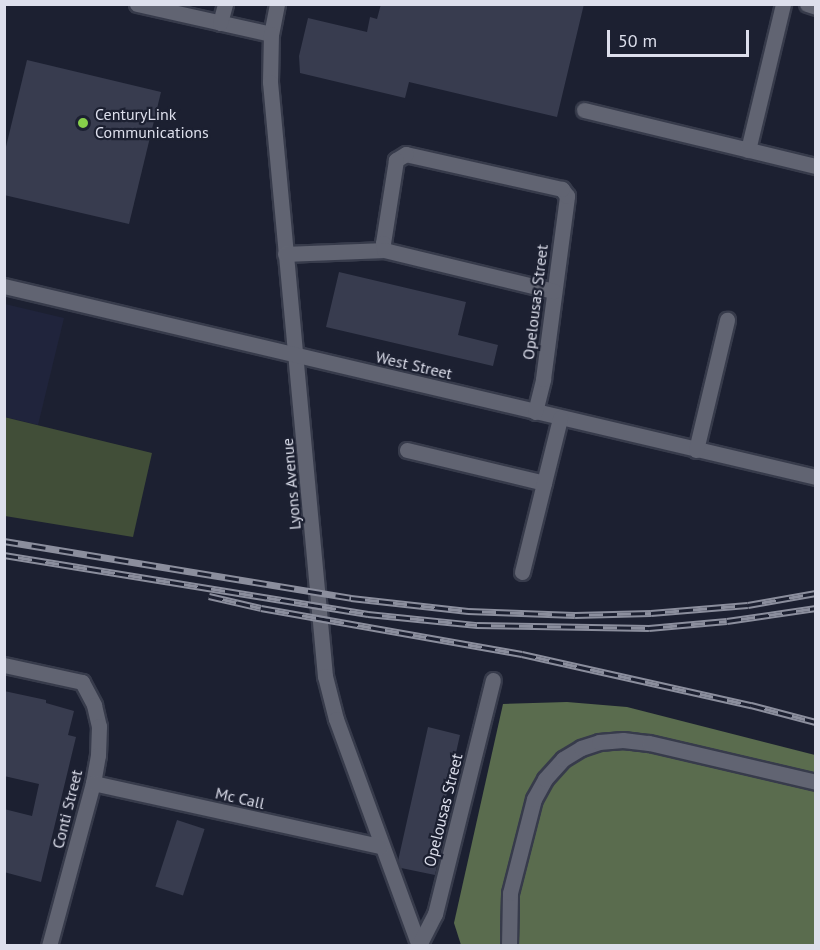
<!DOCTYPE html>
<html>
<head>
<meta charset="utf-8">
<style>
  body { margin:0 }
  #map { position:relative; width:820px; height:950px; overflow:hidden; background:#1c2031; font-family:"PT Sans",sans-serif }
  div>[style] { position:absolute }
  .built>* { inset:0; background:#20243c }
  .green>* { inset:0; background:#414e38 }
  .water>* { inset:0; background:#5a6c4e }
  .building>* { inset:0; background:#383c4f; transform-origin:0 0 }
  .roads { filter:drop-shadow(2px 0 #373b4b) drop-shadow(-2px 0 #373b4b) drop-shadow(0 2px #373b4b) drop-shadow(0 -2px #373b4b) }
  .minor>* { height:15px; margin:-7.5px; padding:0 7.5px; transform-origin:7.5px; border-radius:7.5px; background:#616472 }
  .rail>* { height:7px; margin-top:-3.5px; transform-origin:0; background:repeating-linear-gradient(90deg,#1c2031 0 14px,#8b8e9d 0 28px); box-sizing:border-box; border-block:2px solid #8b8e9d }
  .dots>* { width:16px; height:16px; translate:-50% -50%; box-sizing:border-box; border:3px solid #1c2031; border-radius:50% }
  span { translate:-50% -50%; white-space:nowrap; text-align:center; line-height:1.15; -webkit-text-stroke:4.5px #1c2031; paint-order:stroke }
  .poi-label { font-size:16px; color:#dddfec }
  .left { translate:0 -50%; text-align:left }
  .street-label { font-size:16px; color:#dddfec }
  .frame { position:absolute; inset:0; border:6px solid #dddfec; pointer-events:none }
  .scale { position:absolute; left:607px; top:30px; width:142px; height:27px; box-sizing:border-box; border:3px solid #dddfec; border-top:0; padding-left:8px; font-size:18px; line-height:21px; white-space:nowrap; color:#dddfec; -webkit-text-stroke:4px #1c2031; paint-order:stroke }
</style>
</head>
<body>
<div id="map">
  <div class="built">
    <div style="clip-path:polygon(5px 304px,64px 318px,38px 425px,5px 417px)"></div>
  </div>
  <div class="green">
    <div style="clip-path:polygon(4px 417px,152px 453px,133px 537px,5px 516px)"></div>
  </div>
  <div class="water">
    <div style="clip-path:polygon(567px 702px,627px 707px,815px 755px,815px 945px,461px 945px,454px 923px,503px 704px)"></div>
  </div>
  <div class="building">
    <div style="clip-path:polygon(381px 4px,584px 4px,557px 117px,409px 82px,405px 98px,300px 73px,299px 56px,308px 18px,367px 32px,370px 17px,377px 19px)"></div>
    <div style="clip-path:polygon(27px 60px,161px 92px,129px 224px,4px 195px,4px 155px)"></div>
    <div style="clip-path:polygon(339px 272px,466px 302px,458px 335px,498px 345px,493px 366px,326px 327px)"></div>
    <div style="clip-path:polygon(4px 691px,46px 700px,46px 703px,74px 711px,68px 735px,76px 737px,41px 882px,4px 872px,4px 809px,32px 816px,39px 784px,4px 776px)"></div>
    <div style="clip-path:polygon(428px 727px,460px 735px,442px 815px,448px 816px,435px 875px,401px 868px,398px 861px)"></div>
    <div style="left:177px;top:820px;width:29px;height:70px;rotate:18deg"></div>
  </div>
  <div class="roads">
    <div class="minor">
      <div style="left:137px;top:4px;width:137px;rotate:12.6deg"></div>
      <div style="left:277px;top:4px;width:31px;rotate:101deg"></div>
      <div style="left:271px;top:34px;width:48px;rotate:91.2deg"></div>
      <div style="left:270px;top:82px;width:597px;rotate:84.71deg"></div>
      <div style="left:325px;top:676px;width:44px;rotate:75.7deg"></div>
      <div style="left:336px;top:719px;width:242px;rotate:69.9deg"></div>
      <div style="left:807px;top:4px;width:9px;rotate:18deg"></div>
      <div style="left:220px;top:23px;width:20px;rotate:-75deg"></div>
      <div style="left:584px;top:110px;width:239px;rotate:13.6deg"></div>
      <div style="left:748px;top:150px;width:150px;rotate:-76.5deg"></div>
      <div style="left:285px;top:254px;width:99px;rotate:-2.3deg"></div>
      <div style="left:4px;top:286px;width:834px;rotate:13.24deg"></div>
      <div style="left:535px;top:412px;width:34px;rotate:-76deg"></div>
      <div style="left:543px;top:379px;width:185px;rotate:-82.5deg"></div>
      <div style="left:567px;top:196px;width:9px;rotate:-126deg"></div>
      <div style="left:562px;top:189px;width:160px;rotate:-167.4deg"></div>
      <div style="left:406px;top:154px;width:12px;rotate:149deg"></div>
      <div style="left:396px;top:160px;width:84px;rotate:98.9deg"></div>
      <div style="left:383px;top:243px;width:7px;rotate:82deg"></div>
      <div style="left:384px;top:250px;width:175px;rotate:13.6deg"></div>
      <div style="left:407px;top:450px;width:141px;rotate:13.5deg"></div>
      <div style="left:696px;top:450px;width:134px;rotate:-76.6deg"></div>
      <div style="left:522px;top:572px;width:159px;rotate:-76.1deg"></div>
      <div style="left:4px;top:665px;width:80px;rotate:12.3deg"></div>
      <div style="left:82px;top:682px;width:26px;rotate:62deg"></div>
      <div style="left:94px;top:705px;width:22px;rotate:77deg"></div>
      <div style="left:99px;top:726px;width:29px;rotate:92deg"></div>
      <div style="left:98px;top:755px;width:28px;rotate:100deg"></div>
      <div style="left:93px;top:783px;width:169px;rotate:105.1deg"></div>
      <div style="left:93px;top:783px;width:294px;rotate:12.4deg"></div>
      <div style="left:419px;top:945px;width:35px;rotate:-63deg"></div>
      <div style="left:435px;top:914px;width:241px;rotate:-76.1deg"></div>
      <div style="left:509px;top:946px;width:53px;rotate:-88.9deg"></div>
      <div style="left:510px;top:893px;width:97px;rotate:-75.7deg"></div>
      <div style="left:534px;top:799px;width:23px;rotate:-61deg"></div>
      <div style="left:545px;top:779px;width:27px;rotate:-48deg"></div>
      <div style="left:563px;top:759px;width:21px;rotate:-31deg"></div>
      <div style="left:581px;top:748px;width:19px;rotate:-18deg"></div>
      <div style="left:599px;top:742px;width:24px;rotate:-5deg"></div>
      <div style="left:623px;top:740px;width:26px;rotate:7deg"></div>
      <div style="left:649px;top:743px;width:171px;rotate:13.1deg"></div>
    </div>
  </div>
  <div class="rail">
    <div style="left:4px;top:541px;width:352px;rotate:9.3deg"></div>
    <div style="left:351px;top:598px;width:118px;rotate:6.3deg"></div>
    <div style="left:468px;top:611px;width:107px;rotate:2.1deg"></div>
    <div style="left:575px;top:615px;width:76px;rotate:-1.5deg"></div>
    <div style="left:651px;top:613px;width:97px;rotate:-4.7deg"></div>
    <div style="left:748px;top:605px;width:69px;rotate:-10deg"></div>
    <div style="left:4px;top:555px;width:369px;rotate:9.2deg"></div>
    <div style="left:368px;top:614px;width:110px;rotate:5.8deg"></div>
    <div style="left:477px;top:625px;width:172px;rotate:1deg"></div>
    <div style="left:649px;top:628px;width:78px;rotate:-5.1deg"></div>
    <div style="left:727px;top:621px;width:90px;rotate:-8.3deg"></div>
    <div style="left:209px;top:596px;width:53px;rotate:13deg"></div>
    <div style="left:261px;top:608px;width:265px;rotate:10deg"></div>
    <div style="left:522px;top:654px;width:235px;rotate:12.6deg"></div>
    <div style="left:751px;top:705px;width:67px;rotate:14.7deg"></div>
  </div>
  <div class="dots">
    <div style="left:83px;top:123px;background:#87cf4a"></div>
  </div>
  <div class="poi-label">
    <span class="left" style="left:95px;top:123px">CenturyLink<br>Communications</span>
  </div>
  <div class="street-label">
    <span style="left:535px;top:302px;rotate:-83deg">Opelousas Street</span>
    <span style="left:414px;top:365px;rotate:13deg">West Street</span>
    <span style="left:291px;top:484px;rotate:-95deg">Lyons Avenue</span>
    <span style="left:240px;top:798px;rotate:13deg">Mc Call</span>
    <span style="left:67px;top:809px;rotate:-76deg">Conti Street</span>
    <span style="left:443px;top:810px;rotate:-76deg">Opelousas Street</span>
  </div>
  <div class="frame"></div>
  <div class="scale">50 m</div>
</div>
</body>
</html>
